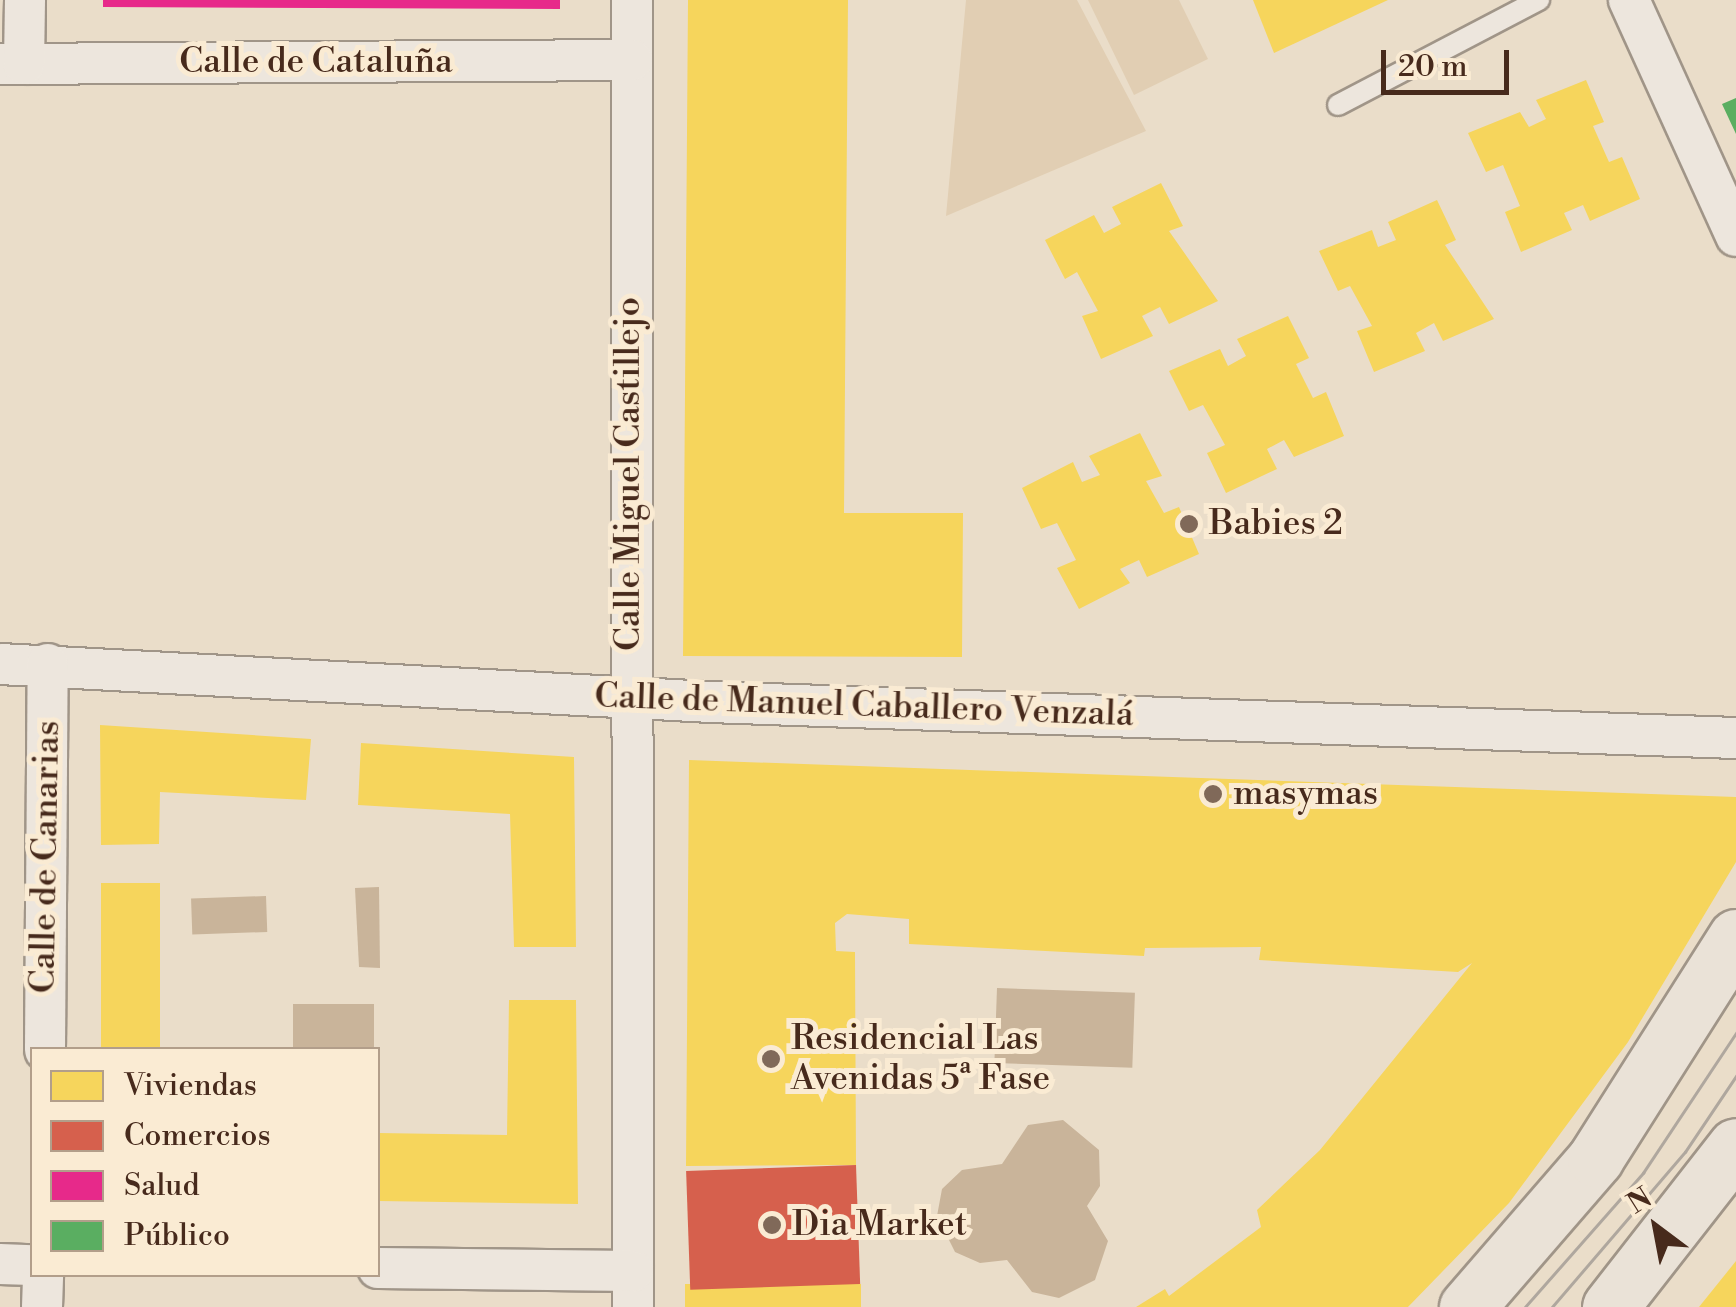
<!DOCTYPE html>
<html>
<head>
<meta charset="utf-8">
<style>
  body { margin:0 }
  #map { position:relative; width:1736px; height:1307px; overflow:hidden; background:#eaddc9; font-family:"Libre Bodoni",serif }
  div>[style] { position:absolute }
  .green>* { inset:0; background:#e1ceb3 }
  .water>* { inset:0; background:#c9b49a; transform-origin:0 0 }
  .homes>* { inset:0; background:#f6d55c; transform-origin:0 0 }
  .shops>* { inset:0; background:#d6604d; transform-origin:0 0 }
  .health>* { inset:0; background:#e7298a }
  .public>* { inset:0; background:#5aae61 }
  .roads { filter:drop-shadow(2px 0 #a09588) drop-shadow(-2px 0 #a09588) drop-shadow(0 2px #a09588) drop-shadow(0 -2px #a09588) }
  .service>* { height:20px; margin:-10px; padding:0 10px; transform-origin:10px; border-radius:10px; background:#ede6dd }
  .minor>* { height:40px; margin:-20px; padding:0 20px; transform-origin:20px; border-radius:20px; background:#ede6dd }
  .trunk>* { height:55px; margin:-27.5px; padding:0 27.5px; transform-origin:27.5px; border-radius:27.5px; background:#eae2d7 }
  .tram>* { height:2.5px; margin:-1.25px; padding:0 1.25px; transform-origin:1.25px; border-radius:1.25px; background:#afa79e }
  .dots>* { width:28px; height:28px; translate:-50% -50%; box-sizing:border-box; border:5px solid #faebd3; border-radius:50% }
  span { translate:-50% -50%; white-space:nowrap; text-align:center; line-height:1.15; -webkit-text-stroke:10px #faebd3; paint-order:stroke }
  .street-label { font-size:35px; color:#472a1c }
  .poi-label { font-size:35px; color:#472a1c }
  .left { translate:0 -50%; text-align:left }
  .legend { position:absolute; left:30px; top:1047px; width:350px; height:230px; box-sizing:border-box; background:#faebd3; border:2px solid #b29e8a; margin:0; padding:12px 18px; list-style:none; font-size:30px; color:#472a1c }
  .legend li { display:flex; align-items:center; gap:20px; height:50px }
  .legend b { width:50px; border:2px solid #b29e8a }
  .north { position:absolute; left:1606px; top:1177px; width:100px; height:100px; -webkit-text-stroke:8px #faebd3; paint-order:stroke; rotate:328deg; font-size:28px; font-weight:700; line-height:40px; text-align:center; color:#472a1c }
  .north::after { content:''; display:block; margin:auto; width:35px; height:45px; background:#472a1c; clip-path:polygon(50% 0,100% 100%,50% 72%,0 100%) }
  .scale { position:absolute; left:1381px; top:50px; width:128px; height:45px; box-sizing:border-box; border:5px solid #472a1c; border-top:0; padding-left:12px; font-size:30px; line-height:35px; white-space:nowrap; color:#472a1c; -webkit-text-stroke:8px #faebd3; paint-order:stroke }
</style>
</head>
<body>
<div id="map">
  <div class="green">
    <div style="clip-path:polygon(966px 0,1077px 0,1146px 131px,946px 216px)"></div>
    <div style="clip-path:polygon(1088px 0,1179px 0,1208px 59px,1134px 95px)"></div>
  </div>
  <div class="water">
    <div style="clip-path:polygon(379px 887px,380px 968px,359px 967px,355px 888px)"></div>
    <div style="left:266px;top:896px;width:36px;height:75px;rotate:88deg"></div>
    <div style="left:997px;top:988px;width:138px;height:75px;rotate:2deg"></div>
    <div style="left:293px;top:1004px;width:81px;height:45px"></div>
    <div style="clip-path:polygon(1063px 1120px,1099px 1150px,1100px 1186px,1087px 1206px,1108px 1241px,1095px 1280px,1059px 1298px,1032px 1292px,1007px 1260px,980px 1263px,955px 1252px,937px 1216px,942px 1189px,962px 1170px,1002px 1164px,1028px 1125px)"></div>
  </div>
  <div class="homes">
    <div style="clip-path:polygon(688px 0,848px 0,844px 513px,963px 513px,962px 657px,683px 656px)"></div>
    <div style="clip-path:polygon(1253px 0,1388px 0,1274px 53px)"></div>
    <div style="clip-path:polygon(1586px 80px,1604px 122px,1593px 126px,1609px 162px,1622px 157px,1640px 199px,1590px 221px,1583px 205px,1564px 213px,1572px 230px,1521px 252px,1505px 212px,1520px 206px,1503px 165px,1486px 172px,1468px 133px,1520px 112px,1529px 127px,1546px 119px,1536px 100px)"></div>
    <div style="clip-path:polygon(1161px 183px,1183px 226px,1169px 231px,1218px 301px,1169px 324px,1160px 307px,1142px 316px,1153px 336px,1101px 359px,1082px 316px,1098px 311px,1077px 272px,1065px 279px,1045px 240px,1094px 215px,1104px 233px,1121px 224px,1112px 207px)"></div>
    <div style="clip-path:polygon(1437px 200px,1456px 240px,1445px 245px,1494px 319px,1443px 341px,1434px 323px,1416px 333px,1425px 351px,1374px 372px,1357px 331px,1372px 326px,1350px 286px,1338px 291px,1319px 251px,1372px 230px,1378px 247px,1396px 240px,1388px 222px)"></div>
    <div style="clip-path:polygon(1288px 316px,1309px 358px,1296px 364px,1313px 398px,1326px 392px,1344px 436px,1294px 457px,1284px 440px,1267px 449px,1277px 469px,1226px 493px,1207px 453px,1225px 445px,1203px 405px,1189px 411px,1169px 371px,1220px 349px,1228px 366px,1246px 356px,1237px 339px)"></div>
    <div style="clip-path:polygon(1140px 433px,1162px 476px,1146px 481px,1164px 513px,1179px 507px,1199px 554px,1147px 577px,1139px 560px,1120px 569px,1130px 583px,1079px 609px,1057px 568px,1076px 560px,1057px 523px,1041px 529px,1022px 488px,1073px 462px,1082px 482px,1100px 475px,1089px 456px)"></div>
    <div style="clip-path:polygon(100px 725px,311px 739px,306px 800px,160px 792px,159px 844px,101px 845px)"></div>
    <div style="clip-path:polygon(361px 743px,574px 757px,576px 947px,514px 947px,510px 814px,358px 805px)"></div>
    <div style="clip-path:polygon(689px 760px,1736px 797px,1736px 862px,1628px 1042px,1509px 1203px,1408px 1307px,1136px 1307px,1165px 1289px,1169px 1296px,1261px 1227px,1257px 1210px,1320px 1150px,1472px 963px,1458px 972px,1259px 960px,1261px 947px,1145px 948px,1144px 956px,909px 944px,909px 919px,847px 914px,835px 923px,836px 951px,855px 952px,856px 1165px,686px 1166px)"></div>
    <div style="left:101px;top:883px;width:59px;height:165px"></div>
    <div style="clip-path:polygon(509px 1000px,576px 1000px,578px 1204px,378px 1201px,378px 1133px,507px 1135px)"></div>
    <div style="clip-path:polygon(1736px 1261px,1736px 1307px,1699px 1307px)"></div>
    <div style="left:861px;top:1284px;width:23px;height:176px;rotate:90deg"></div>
  </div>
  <div class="shops">
    <div style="left:856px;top:1165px;width:119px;height:170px;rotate:88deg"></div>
  </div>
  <div class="health">
    <div style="clip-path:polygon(103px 0,560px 0,560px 9px,103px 7px)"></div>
  </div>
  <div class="public">
    <div style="clip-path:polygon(1736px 98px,1736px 134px,1722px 104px)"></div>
  </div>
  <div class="roads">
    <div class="service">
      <div style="left:1338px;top:105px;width:227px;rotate:-27.6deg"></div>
    </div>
    <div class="minor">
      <div style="left:632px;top:0;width:1307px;rotate:89.96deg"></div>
      <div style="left:1629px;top:0;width:259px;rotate:65.6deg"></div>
      <div style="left:0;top:64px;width:632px;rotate:-0.36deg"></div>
      <div style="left:24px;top:64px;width:64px;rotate:-89.1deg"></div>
      <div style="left:0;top:664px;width:711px;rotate:3.06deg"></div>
      <div style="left:710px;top:702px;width:1027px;rotate:2.01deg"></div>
      <div style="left:45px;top:1050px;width:386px;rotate:-89.6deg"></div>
      <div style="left:0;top:1264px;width:32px;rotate:2deg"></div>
      <div style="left:378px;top:1268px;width:255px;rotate:0.7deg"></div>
      <div style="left:42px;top:1307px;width:33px;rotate:-88deg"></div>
    </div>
    <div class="trunk">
      <div style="left:1467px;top:1307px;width:196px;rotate:-49.1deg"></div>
      <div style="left:1595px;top:1159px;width:263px;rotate:-57.6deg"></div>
      <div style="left:1610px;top:1307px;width:204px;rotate:-52deg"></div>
    </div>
  </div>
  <div class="tram">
    <div style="left:1525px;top:1307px;width:179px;rotate:-48.6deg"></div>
    <div style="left:1643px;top:1173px;width:168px;rotate:-56.4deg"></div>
    <div style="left:1552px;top:1307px;width:204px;rotate:-49.4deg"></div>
    <div style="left:1685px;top:1152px;width:92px;rotate:-56.1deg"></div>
  </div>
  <div class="dots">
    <div style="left:1189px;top:524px;background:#806959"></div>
    <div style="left:1213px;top:794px;background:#806959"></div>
    <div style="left:771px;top:1059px;background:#806959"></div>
    <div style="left:772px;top:1225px;background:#806959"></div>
  </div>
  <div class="street-label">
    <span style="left:316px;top:62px">Calle de Cataluña</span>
    <span style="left:629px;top:474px;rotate:-90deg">Calle Miguel Castillejo</span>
    <span style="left:864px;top:706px;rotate:2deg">Calle de Manuel Caballero Venzalá</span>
    <span style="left:46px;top:857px;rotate:-89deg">Calle de Canarias</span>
  </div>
  <div class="poi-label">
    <span class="left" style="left:1209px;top:524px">Babies 2</span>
    <span class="left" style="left:1233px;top:794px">masymas</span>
    <span class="left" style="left:791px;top:1059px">Residencial Las<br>Avenidas 5ª Fase</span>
    <span class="left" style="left:792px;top:1225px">Dia Market</span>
  </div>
  <ul class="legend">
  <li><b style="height:28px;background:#f6d55c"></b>Viviendas</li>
  <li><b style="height:28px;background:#d6604d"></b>Comercios</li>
  <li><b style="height:28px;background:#e7298a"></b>Salud</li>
  <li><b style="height:28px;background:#5aae61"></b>Público</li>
  </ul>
  <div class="north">N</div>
  <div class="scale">20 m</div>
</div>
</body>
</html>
